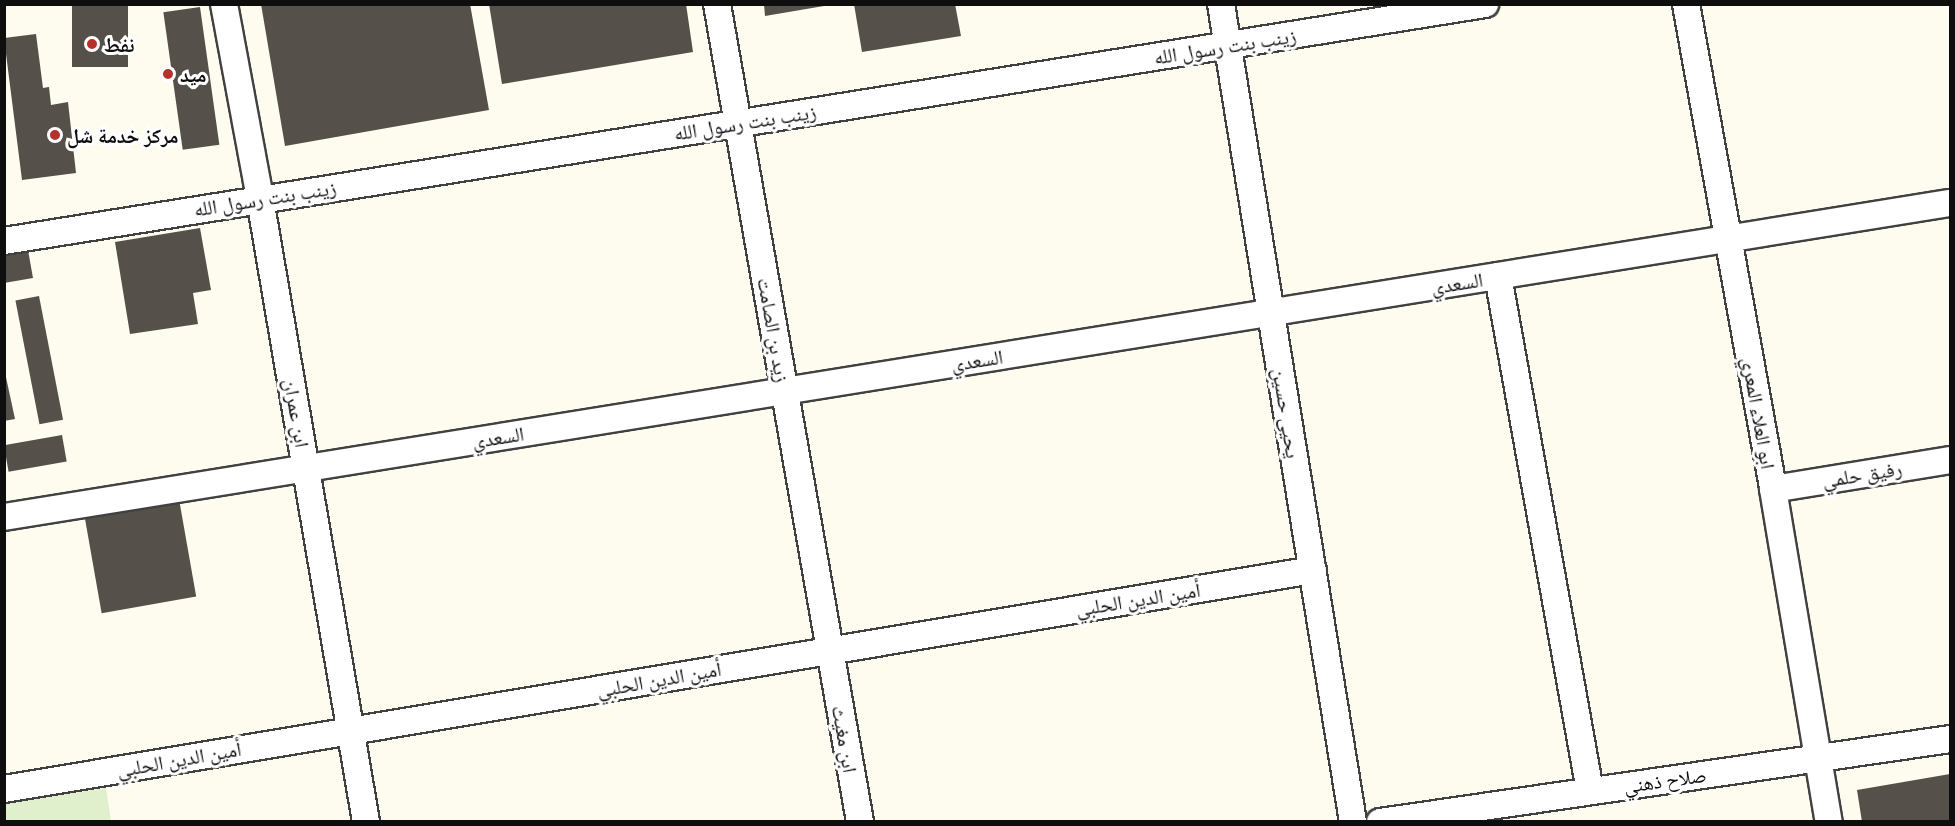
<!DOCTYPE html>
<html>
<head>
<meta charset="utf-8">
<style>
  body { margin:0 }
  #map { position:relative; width:1955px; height:826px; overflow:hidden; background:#fefcef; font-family:Merriweather,"Noto Naskh Arabic",serif }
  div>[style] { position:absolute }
  .pitch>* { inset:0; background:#e0efcc }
  .building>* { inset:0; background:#56504b; transform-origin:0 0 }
  .roads { filter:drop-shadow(2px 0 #414141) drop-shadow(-2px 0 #414141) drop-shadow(0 2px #414141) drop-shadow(0 -2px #414141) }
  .minor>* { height:26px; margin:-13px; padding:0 13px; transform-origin:13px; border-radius:13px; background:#fff }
  .dots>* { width:16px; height:16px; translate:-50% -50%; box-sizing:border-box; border:3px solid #fff; border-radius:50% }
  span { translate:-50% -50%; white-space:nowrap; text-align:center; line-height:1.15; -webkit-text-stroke:6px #fff; paint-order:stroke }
  .poi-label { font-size:20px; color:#0e0e0e; font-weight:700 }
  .left { translate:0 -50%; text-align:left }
  .street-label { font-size:20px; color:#0e0e0e }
  .frame { position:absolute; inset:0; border:6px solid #0e0e0e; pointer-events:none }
</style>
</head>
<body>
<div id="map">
  <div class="pitch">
    <div style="clip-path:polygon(106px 788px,111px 821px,5px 821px,5px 803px)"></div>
  </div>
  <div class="building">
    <div style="left:72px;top:4px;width:56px;height:63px"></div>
    <div style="clip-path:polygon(261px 4px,470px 4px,489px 110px,285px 146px)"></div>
    <div style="clip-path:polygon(489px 4px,686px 4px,693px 52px,502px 84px)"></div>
    <div style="clip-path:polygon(764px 4px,824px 4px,824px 6px,765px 16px)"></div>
    <div style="clip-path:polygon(854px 4px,955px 4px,961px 36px,862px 52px)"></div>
    <div style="left:200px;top:7px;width:139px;height:37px;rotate:82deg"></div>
    <div style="clip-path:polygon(36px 34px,43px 88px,49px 87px,51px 105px,68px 102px,76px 173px,22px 180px,4px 38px)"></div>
    <div style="clip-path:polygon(200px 228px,211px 290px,193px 293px,198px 324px,130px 334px,115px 242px)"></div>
    <div style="clip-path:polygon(28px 250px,33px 278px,4px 283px,4px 254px)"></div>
    <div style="left:39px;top:296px;width:126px;height:24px;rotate:79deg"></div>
    <div style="clip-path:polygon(4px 368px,15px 419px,4px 421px)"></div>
    <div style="left:62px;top:435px;width:27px;height:59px;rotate:80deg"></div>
    <div style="left:179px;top:499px;width:99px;height:96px;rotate:80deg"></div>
    <div style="clip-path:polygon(1950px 774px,1950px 822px,1862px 822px,1857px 790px)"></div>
  </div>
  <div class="roads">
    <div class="minor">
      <div style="left:224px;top:4px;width:198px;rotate:79.5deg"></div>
      <div style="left:260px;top:199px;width:632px;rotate:80.34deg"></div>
      <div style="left:717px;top:4px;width:830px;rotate:80.08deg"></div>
      <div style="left:1221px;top:4px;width:829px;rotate:80.83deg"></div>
      <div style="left:1686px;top:4px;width:493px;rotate:79.8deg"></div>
      <div style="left:1773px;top:489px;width:338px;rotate:80.5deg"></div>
      <div style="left:4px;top:241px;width:1500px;rotate:-9.09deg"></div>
      <div style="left:1498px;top:276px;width:523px;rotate:79.87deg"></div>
      <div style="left:1773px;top:489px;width:179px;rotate:-9.3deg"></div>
      <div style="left:4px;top:517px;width:1971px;rotate:-9.17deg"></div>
      <div style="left:4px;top:789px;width:1327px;rotate:-9.5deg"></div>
      <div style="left:1380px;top:822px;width:576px;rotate:-8.28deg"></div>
    </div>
  </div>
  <div class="dots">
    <div style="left:92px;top:44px;background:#b7312c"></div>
    <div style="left:168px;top:74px;background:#b7312c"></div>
    <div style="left:55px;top:135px;background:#b7312c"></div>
  </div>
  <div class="poi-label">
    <span class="left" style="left:104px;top:44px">نفط</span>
    <span class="left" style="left:180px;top:74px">ميد</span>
    <span class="left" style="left:67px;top:135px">مركز خدمة شل</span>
  </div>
  <div class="street-label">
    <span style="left:1225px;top:46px;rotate:-9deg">زينب بنت رسول الله</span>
    <span style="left:745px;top:122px;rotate:-9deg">زينب بنت رسول الله</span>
    <span style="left:265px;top:198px;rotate:-9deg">زينب بنت رسول الله</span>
    <span style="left:1457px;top:283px;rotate:-9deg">السعدي</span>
    <span style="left:774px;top:330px;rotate:80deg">زيد بن الصامت</span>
    <span style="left:977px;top:360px;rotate:-9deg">السعدي</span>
    <span style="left:297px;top:413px;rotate:80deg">ابن عمران</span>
    <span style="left:1287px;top:413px;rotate:81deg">يحيى حسين</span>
    <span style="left:1759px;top:413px;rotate:80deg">ابو العلاء المعري</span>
    <span style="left:498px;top:437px;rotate:-9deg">السعدي</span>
    <span style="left:1862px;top:474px;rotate:-9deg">رفيق حلمي</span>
    <span style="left:1138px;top:599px;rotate:-9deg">أمين الدين الحلبي</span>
    <span style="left:659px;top:679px;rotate:-10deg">أمين الدين الحلبي</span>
    <span style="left:845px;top:739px;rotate:80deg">ابن مغيث</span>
    <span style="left:179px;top:759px;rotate:-10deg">أمين الدين الحلبي</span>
    <span style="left:1665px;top:780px;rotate:-8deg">صلاح ذهني</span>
  </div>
  <div class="frame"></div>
</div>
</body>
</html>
